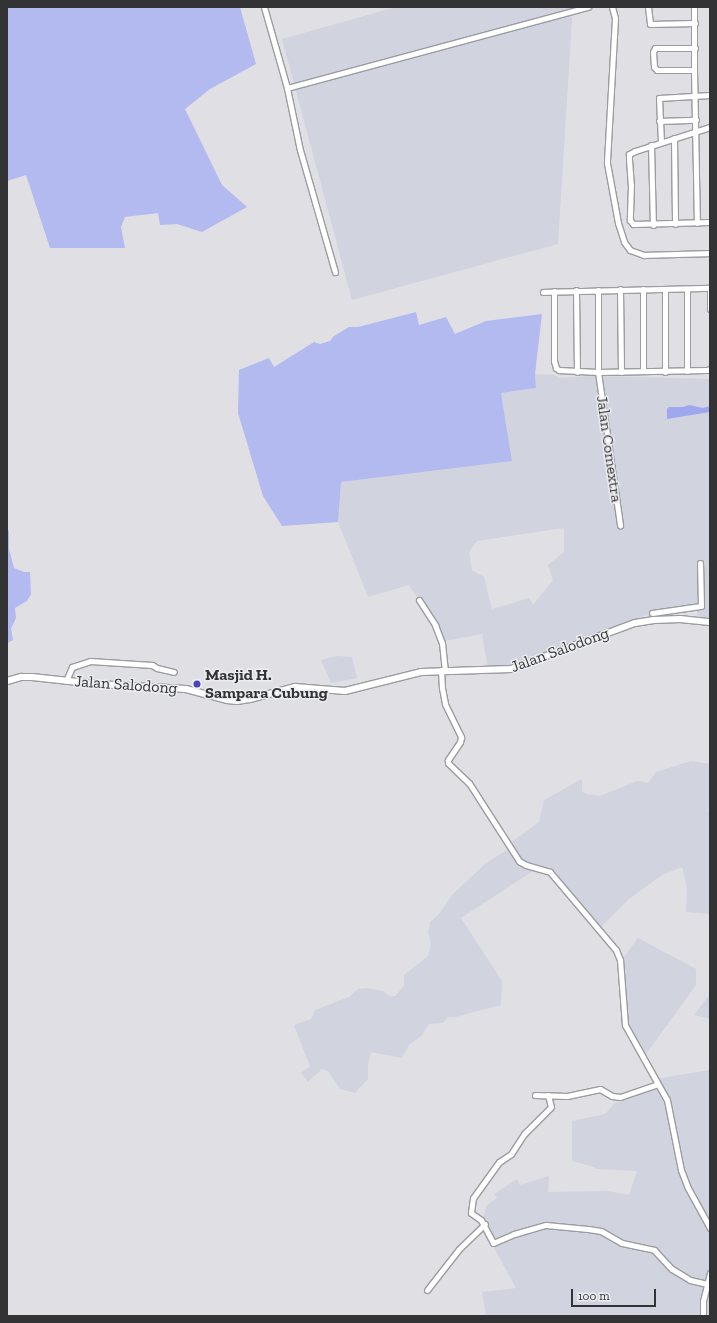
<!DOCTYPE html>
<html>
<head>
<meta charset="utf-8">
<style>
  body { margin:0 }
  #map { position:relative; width:717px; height:1323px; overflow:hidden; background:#dfdfe4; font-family:"Zilla Slab",serif }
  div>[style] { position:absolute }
  .built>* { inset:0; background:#d1d3df }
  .green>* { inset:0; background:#b3baf0 }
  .water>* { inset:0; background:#9fa7ee }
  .roads { filter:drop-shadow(1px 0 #9b9ca1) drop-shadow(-1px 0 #9b9ca1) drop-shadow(0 1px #9b9ca1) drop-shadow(0 -1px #9b9ca1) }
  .minor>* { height:5px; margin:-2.5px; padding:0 2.5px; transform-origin:2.5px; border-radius:2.5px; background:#fff }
  .tertiary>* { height:6px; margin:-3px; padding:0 3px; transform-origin:3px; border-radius:3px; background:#fff }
  .dots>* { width:11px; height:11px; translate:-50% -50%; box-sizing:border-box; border:2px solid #ecedf1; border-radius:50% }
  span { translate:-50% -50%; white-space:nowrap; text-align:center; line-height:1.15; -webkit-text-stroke:3px #ecedf1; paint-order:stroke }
  .street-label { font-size:16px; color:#333335 }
  .poi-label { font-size:16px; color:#333335; font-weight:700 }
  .left { translate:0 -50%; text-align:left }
  .frame { position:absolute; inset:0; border:8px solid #333335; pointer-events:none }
  .scale { position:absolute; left:571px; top:1289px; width:85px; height:18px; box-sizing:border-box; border:2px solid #333335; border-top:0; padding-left:5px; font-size:12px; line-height:14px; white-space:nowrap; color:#333335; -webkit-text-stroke:3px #ecedf1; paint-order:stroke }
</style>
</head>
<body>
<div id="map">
  <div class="built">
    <div style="clip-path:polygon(396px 7px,569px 7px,572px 19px,558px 244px,352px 300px,282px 39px)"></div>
    <div style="clip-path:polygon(evenodd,535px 374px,555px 375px,559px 378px,594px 376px,710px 379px,710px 620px,698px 617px,697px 610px,643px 616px,517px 665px,488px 668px,482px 634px,445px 641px,409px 585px,368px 597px,338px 522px,341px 482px,512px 461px,501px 393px,536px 388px,535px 374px,564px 528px,564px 552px,548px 565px,553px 580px,533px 605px,529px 598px,492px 609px,484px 577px,472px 570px,469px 552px,477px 541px,564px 528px)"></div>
    <div style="clip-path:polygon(337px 656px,352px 657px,357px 678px,331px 683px,321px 660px)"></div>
    <div style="clip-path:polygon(691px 761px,710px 764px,710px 808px,703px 812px,710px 809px,710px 914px,686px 912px,687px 887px,682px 867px,662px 875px,629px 899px,601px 927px,555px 872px,523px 861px,510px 843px,539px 822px,544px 800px,582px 779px,582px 791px,586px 794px,600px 796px,637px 781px,648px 783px,656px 772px)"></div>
    <div style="clip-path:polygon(510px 848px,521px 867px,533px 871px,461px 918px,502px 981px,501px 1005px,455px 1017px,448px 1017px,443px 1023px,429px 1024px,422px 1035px,409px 1045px,402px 1058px,371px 1052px,368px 1064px,368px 1079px,355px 1093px,340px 1089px,328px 1071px,322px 1069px,308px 1082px,301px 1073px,310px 1066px,294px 1025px,311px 1019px,315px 1010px,349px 997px,358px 989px,368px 988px,383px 991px,390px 996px,395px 996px,404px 986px,404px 975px,428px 956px,431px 946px,428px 932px,430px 922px,439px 914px,452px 895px,485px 864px)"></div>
    <div style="clip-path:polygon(638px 938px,696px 969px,696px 985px,646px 1054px,629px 1030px,627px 1019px,623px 958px)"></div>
    <div style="clip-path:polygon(710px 994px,710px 1019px,694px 1015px)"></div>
    <div style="clip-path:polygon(710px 1070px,710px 1316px,486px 1316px,482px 1292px,516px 1288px,481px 1224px,487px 1205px,497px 1198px,494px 1194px,517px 1179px,520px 1185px,549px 1176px,548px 1192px,608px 1191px,629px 1195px,637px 1171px,596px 1169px,594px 1167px,572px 1161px,572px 1121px,605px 1114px,615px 1103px,655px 1088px,660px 1078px)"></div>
  </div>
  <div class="green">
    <div style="clip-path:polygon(7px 7px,240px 7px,256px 64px,210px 89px,185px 109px,222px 185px,247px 207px,202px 232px,177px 224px,160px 225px,158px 213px,125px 217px,121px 227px,125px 248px,50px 248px,26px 175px,7px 181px)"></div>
    <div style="clip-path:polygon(416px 312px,419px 325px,446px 317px,455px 334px,486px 321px,542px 314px,535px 374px,536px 388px,501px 393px,512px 461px,341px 482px,338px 522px,282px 526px,263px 496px,238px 413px,239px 370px,269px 358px,274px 367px,314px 342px,320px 344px,330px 341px,334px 336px,349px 327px,358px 327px)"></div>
    <div style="clip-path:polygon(7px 529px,9px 531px,9px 549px,14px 568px,24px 572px,30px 572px,31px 594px,27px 601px,15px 608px,16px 618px,11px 629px,13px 640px,7px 643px)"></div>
  </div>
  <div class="water">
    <div style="clip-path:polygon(689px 405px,703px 408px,710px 406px,710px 412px,667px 419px,667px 409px,669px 407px,683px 407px)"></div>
  </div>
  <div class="roads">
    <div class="minor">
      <div style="left:264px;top:7px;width:84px;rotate:74.1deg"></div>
      <div style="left:287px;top:88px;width:63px;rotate:78.2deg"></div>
      <div style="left:300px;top:150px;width:127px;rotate:74deg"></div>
      <div style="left:612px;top:7px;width:11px;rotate:75deg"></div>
      <div style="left:615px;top:18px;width:145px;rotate:93.2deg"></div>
      <div style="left:607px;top:163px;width:61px;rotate:79.6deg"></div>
      <div style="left:618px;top:223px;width:20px;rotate:72deg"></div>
      <div style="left:624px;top:242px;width:10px;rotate:53deg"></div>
      <div style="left:630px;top:250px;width:15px;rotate:20deg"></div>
      <div style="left:644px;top:255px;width:66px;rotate:-1.7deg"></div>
      <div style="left:648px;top:7px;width:17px;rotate:83deg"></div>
      <div style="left:650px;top:24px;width:45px;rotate:-1.3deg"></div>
      <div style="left:695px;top:48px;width:40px;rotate:180deg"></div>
      <div style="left:655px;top:48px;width:4px;rotate:117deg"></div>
      <div style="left:653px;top:52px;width:15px;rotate:86deg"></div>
      <div style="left:654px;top:67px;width:4px;rotate:45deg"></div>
      <div style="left:657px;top:70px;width:37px"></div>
      <div style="left:694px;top:70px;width:153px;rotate:88.9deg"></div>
      <div style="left:694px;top:70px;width:63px;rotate:-90deg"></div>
      <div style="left:287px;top:88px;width:312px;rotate:-15.1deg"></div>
      <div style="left:659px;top:121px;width:37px;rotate:-2deg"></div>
      <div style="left:710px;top:127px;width:79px;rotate:162.3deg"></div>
      <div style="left:635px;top:151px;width:7px;rotate:153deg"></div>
      <div style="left:629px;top:154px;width:5px;rotate:90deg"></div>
      <div style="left:629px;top:159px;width:26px;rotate:86deg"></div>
      <div style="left:631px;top:185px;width:35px;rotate:92deg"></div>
      <div style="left:630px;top:220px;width:5px;rotate:53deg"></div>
      <div style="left:633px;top:224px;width:77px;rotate:-1.5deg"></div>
      <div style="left:674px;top:138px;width:86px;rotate:89.3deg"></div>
      <div style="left:661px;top:142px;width:44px;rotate:-92.6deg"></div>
      <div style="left:659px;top:98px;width:51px;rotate:-3.4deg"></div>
      <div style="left:651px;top:145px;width:80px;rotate:88.6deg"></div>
      <div style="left:710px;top:288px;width:21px;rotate:90deg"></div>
      <div style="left:620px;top:289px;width:83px;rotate:89.3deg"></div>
      <div style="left:665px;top:289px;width:83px;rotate:90deg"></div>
      <div style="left:687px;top:289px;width:82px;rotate:90deg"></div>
      <div style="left:576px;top:290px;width:82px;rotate:89.3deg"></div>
      <div style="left:598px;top:290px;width:82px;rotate:90deg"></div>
      <div style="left:598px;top:372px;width:155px;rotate:81.8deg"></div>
      <div style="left:554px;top:291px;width:70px;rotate:90deg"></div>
      <div style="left:554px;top:361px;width:7px;rotate:74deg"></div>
      <div style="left:556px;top:368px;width:4px;rotate:34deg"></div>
      <div style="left:559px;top:370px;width:39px;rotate:3deg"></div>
      <div style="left:598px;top:372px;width:109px;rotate:-1.1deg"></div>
      <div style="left:707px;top:370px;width:3px;rotate:-18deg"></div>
      <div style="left:543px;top:292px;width:167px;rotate:-1.4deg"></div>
      <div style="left:643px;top:371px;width:82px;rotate:-90deg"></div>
      <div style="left:419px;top:600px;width:30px;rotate:57deg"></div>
      <div style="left:435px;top:625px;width:19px;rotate:69deg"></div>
      <div style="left:442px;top:643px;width:27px;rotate:84deg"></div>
      <div style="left:652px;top:613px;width:49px;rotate:-8.1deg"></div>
      <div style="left:701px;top:606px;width:43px;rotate:-91.3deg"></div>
      <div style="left:441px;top:670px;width:18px;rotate:87deg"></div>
      <div style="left:442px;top:688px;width:16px;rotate:79deg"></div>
      <div style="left:445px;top:704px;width:37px;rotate:64deg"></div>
      <div style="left:461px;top:737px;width:5px;rotate:101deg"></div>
      <div style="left:460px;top:742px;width:22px;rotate:124deg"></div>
      <div style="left:448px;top:760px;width:3px;rotate:90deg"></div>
      <div style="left:448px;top:763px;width:29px;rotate:44deg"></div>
      <div style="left:469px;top:783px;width:93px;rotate:57.3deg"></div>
      <div style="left:519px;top:861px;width:8px;rotate:30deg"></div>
      <div style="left:526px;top:865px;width:25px;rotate:16deg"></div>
      <div style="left:550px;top:872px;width:102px;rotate:49.8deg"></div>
      <div style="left:616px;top:950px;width:11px;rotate:68deg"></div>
      <div style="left:620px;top:960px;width:65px;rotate:85.6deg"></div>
      <div style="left:625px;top:1025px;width:86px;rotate:60.8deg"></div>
      <div style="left:667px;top:1100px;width:71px;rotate:78.7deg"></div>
      <div style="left:681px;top:1170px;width:19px;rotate:69deg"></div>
      <div style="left:688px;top:1188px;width:46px;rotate:61.2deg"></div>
      <div style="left:66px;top:681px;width:15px;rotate:-67deg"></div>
      <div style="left:72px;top:667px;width:19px;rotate:-18deg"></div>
      <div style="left:90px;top:661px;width:62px;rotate:3.7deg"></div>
      <div style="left:152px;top:665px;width:6px;rotate:31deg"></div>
      <div style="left:157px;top:668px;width:17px;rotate:13deg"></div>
      <div style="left:535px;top:1095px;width:32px;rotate:2deg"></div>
      <div style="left:567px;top:1096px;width:34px;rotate:-12deg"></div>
      <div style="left:600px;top:1089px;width:14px;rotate:30deg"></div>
      <div style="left:612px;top:1096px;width:8px;rotate:7deg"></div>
      <div style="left:620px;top:1097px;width:39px;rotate:-19deg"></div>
      <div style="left:548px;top:1095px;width:12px;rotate:76deg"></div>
      <div style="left:551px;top:1107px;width:38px;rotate:135deg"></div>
      <div style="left:524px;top:1134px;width:24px;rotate:123deg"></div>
      <div style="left:511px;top:1154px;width:14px;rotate:146deg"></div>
      <div style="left:499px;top:1162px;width:44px;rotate:125.8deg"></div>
      <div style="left:473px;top:1198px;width:15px;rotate:98deg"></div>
      <div style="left:471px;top:1213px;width:12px;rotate:35deg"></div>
      <div style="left:481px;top:1220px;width:26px;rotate:62deg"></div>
      <div style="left:493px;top:1243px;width:23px;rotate:-23deg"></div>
      <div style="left:514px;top:1234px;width:33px;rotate:-16deg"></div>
      <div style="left:546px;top:1225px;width:42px;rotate:5.4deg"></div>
      <div style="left:588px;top:1229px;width:13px;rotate:9deg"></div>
      <div style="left:601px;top:1231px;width:24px;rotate:30deg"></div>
      <div style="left:622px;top:1243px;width:33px;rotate:12deg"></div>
      <div style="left:654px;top:1250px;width:26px;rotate:47deg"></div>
      <div style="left:672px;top:1269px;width:21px;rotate:31deg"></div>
      <div style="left:690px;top:1280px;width:18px;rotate:13deg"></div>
      <div style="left:427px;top:1290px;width:52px;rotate:-52deg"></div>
      <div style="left:459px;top:1249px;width:36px;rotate:-44deg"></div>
      <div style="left:703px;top:1316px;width:15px;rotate:-90deg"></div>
      <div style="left:703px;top:1301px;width:29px;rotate:-76deg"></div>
    </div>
    <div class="tertiary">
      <div style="left:7px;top:681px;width:15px;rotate:-16deg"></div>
      <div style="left:21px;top:677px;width:11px"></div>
      <div style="left:32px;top:677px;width:65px;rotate:6.1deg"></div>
      <div style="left:97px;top:684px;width:89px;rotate:3.2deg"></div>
      <div style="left:186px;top:689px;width:42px;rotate:15deg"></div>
      <div style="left:227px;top:700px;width:10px;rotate:6deg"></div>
      <div style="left:237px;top:701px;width:13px;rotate:-9deg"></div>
      <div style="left:250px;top:699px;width:47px;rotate:-14.9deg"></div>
      <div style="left:295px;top:687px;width:50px;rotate:4.6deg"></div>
      <div style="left:345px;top:691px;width:78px;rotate:-14deg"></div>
      <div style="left:421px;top:672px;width:90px;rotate:-1.9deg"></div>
      <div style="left:511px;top:669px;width:132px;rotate:-20.4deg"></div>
      <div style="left:635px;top:623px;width:19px;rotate:-9deg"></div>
      <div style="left:654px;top:620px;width:26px;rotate:-2deg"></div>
      <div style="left:680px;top:619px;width:30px;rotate:6deg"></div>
    </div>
  </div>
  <div class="dots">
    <div style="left:197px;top:684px;background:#4a44ba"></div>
  </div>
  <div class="street-label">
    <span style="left:609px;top:449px;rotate:82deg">Jalan Comextra</span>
    <span style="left:560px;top:650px;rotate:-20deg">Jalan Salodong</span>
    <span style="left:126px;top:685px;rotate:4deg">Jalan Salodong</span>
  </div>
  <div class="poi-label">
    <span class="left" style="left:205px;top:684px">Masjid H.<br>Sampara Cubung</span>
  </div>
  <div class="frame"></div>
  <div class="scale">100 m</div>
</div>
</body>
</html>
